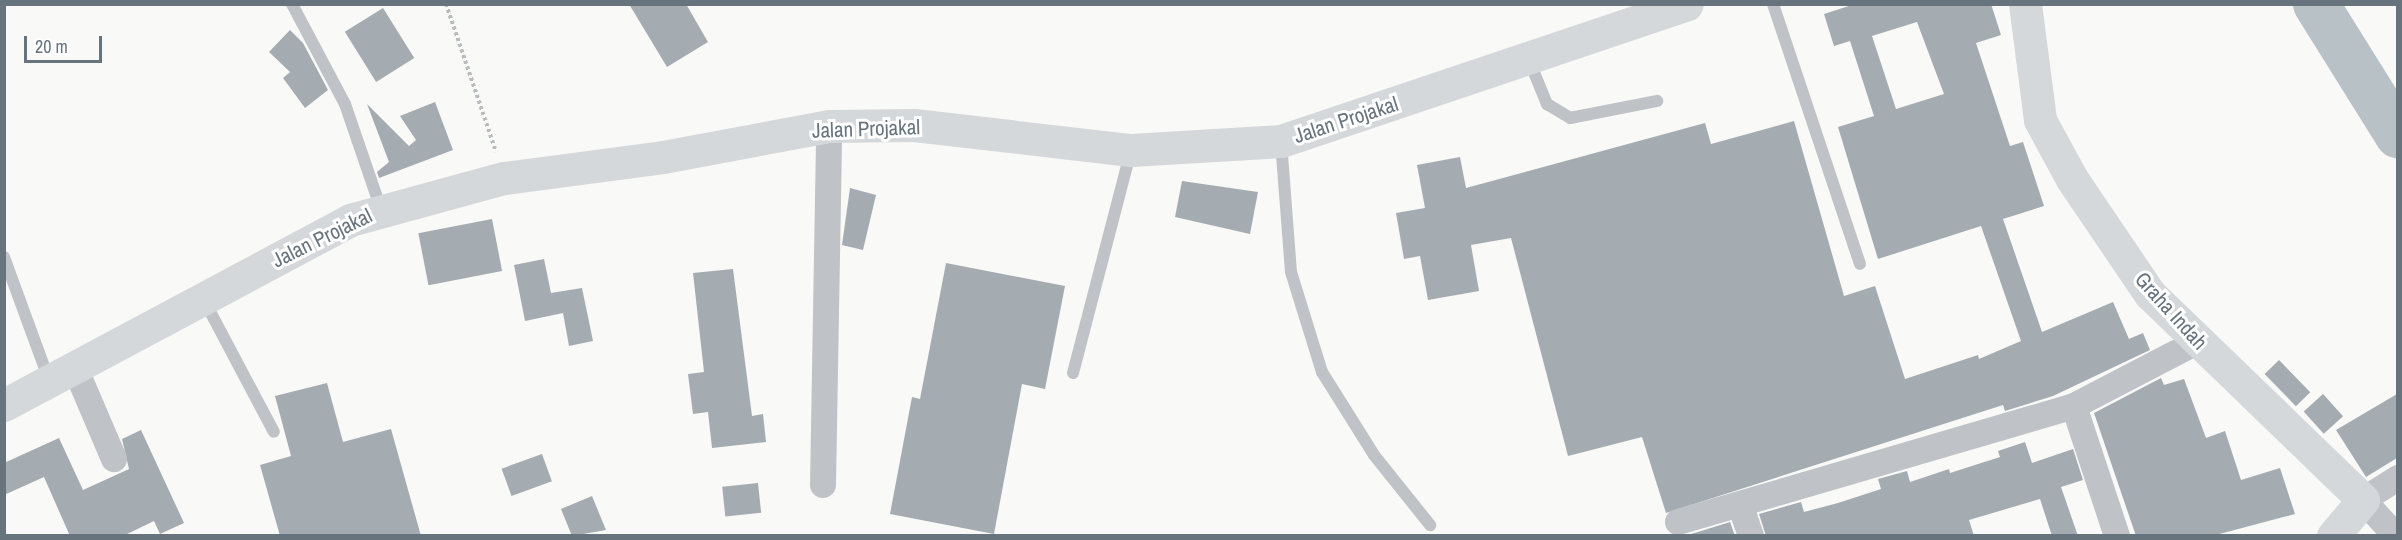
<!DOCTYPE html>
<html>
<head>
<meta charset="utf-8">
<style>
  body { margin:0 }
  #map { position:relative; width:2402px; height:540px; overflow:hidden; background:#f9f9f7; font-family:"Archivo Narrow",sans-serif }
  div>[style] { position:absolute }
  .river>* { height:46px; margin:-23px; padding:0 23px; transform-origin:23px; border-radius:23px; background:#b8c1c6 }
  .building>* { inset:0; background:#a4acb1; transform-origin:0 0 }
  .path>* { height:4px; margin-top:-2px; transform-origin:0; background:repeating-linear-gradient(90deg,#b9bcbe 0 3px,transparent 0 6px) }
  .lane>* { height:12px; margin:-6px; padding:0 6px; transform-origin:6px; border-radius:6px; background:#bfc2c6 }
  .street>* { height:26px; margin:-13px; padding:0 13px; transform-origin:13px; border-radius:13px; background:#bfc2c6 }
  .secondary>* { height:33px; margin:-16.5px; padding:0 16.5px; transform-origin:16.5px; border-radius:16.5px; background:#d5d8db }
  .primary>* { height:33px; margin:-16.5px; padding:0 16.5px; transform-origin:16.5px; border-radius:16.5px; background:#d5d8db }
  span { translate:-50% -50%; white-space:nowrap; text-align:center; line-height:1.15; -webkit-text-stroke:6px #fff; paint-order:stroke }
  .street-label { font-size:21px; color:#67747e }
  .frame { position:absolute; inset:0; border:6px solid #67747e; pointer-events:none }
  .scale { position:absolute; left:24px; top:36px; width:78px; height:27px; box-sizing:border-box; border:3px solid #67747e; border-top:0; padding-left:8px; font-size:18px; line-height:21px; white-space:nowrap; color:#67747e; -webkit-text-stroke:4px #fff; paint-order:stroke }
</style>
</head>
<body>
<div id="map">
  <div class="river">
    <div style="left:2316px;top:4px;width:155px;rotate:58deg"></div>
  </div>
  <div class="building">
    <div style="clip-path:polygon(629px 4px,686px 4px,708px 42px,667px 67px)"></div>
    <div style="clip-path:polygon(evenodd,1855px 4px,1991px 4px,2001px 35px,1976px 43px,2010px 146px,2023px 142px,2044px 206px,2003px 219px,2042px 332px,2113px 302px,2129px 339px,2143px 333px,2150px 350px,2053px 396px,2005px 411px,2003px 405px,1666px 513px,1642px 437px,1568px 456px,1511px 238px,1471px 245px,1479px 291px,1428px 300px,1420px 256px,1404px 259px,1396px 213px,1425px 208px,1417px 165px,1460px 157px,1466px 188px,1705px 123px,1711px 144px,1794px 121px,1844px 296px,1875px 286px,1905px 379px,1978px 355px,1979px 359px,2021px 341px,1981px 226px,1878px 259px,1838px 127px,1874px 116px,1850px 41px,1834px 46px,1824px 14px,1855px 4px,1917px 22px,1944px 94px,1896px 109px,1872px 36px,1917px 22px)"></div>
    <div style="left:383px;top:8px;width:59px;height:45px;rotate:58deg"></div>
    <div style="clip-path:polygon(290px 30px,303px 43px,328px 90px,305px 108px,283px 78px,290px 72px,269px 52px)"></div>
    <div style="clip-path:polygon(435px 102px,453px 150px,379px 178px,377px 172px,389px 162px,367px 104px,409px 146px,416px 140px,400px 116px)"></div>
    <div style="clip-path:polygon(1182px 181px,1258px 192px,1250px 234px,1175px 217px)"></div>
    <div style="clip-path:polygon(850px 188px,876px 195px,863px 250px,842px 245px)"></div>
    <div style="left:492px;top:219px;width:53px;height:75px;rotate:79deg"></div>
    <div style="clip-path:polygon(544px 259px,551px 293px,582px 288px,593px 341px,569px 346px,563px 313px,525px 321px,514px 265px)"></div>
    <div style="clip-path:polygon(946px 263px,1065px 286px,1045px 389px,1022px 384px,994px 534px,890px 514px,912px 397px,920px 399px)"></div>
    <div style="clip-path:polygon(733px 269px,752px 416px,763px 414px,766px 442px,712px 448px,708px 412px,693px 414px,688px 374px,704px 372px,693px 273px)"></div>
    <div style="left:2279px;top:360px;width:45px;height:20px;rotate:46deg"></div>
    <div style="clip-path:polygon(2161px 378px,2164px 385px,2184px 379px,2206px 438px,2225px 431px,2241px 480px,2280px 468px,2295px 514px,2212px 536px,2136px 536px,2094px 413px)"></div>
    <div style="clip-path:polygon(327px 383px,343px 442px,391px 429px,421px 536px,280px 536px,260px 465px,291px 456px,275px 396px)"></div>
    <div style="left:2323px;top:394px;width:30px;height:26px;rotate:48deg"></div>
    <div style="clip-path:polygon(2397px 394px,2397px 458px,2366px 477px,2336px 430px)"></div>
    <div style="clip-path:polygon(141px 430px,184px 523px,160px 534px,154px 521px,123px 536px,70px 536px,44px 477px,4px 495px,4px 463px,59px 438px,83px 490px,129px 469px,122px 439px)"></div>
    <div style="clip-path:polygon(2025px 442px,2032px 463px,2073px 449px,2083px 480px,2061px 487px,2078px 536px,2052px 536px,2040px 499px,1969px 520px,1974px 536px,1766px 536px,1759px 514px,1801px 502px,1804px 512px,1838px 503px,1881px 489px,1878px 479px,1907px 471px,1910px 482px,1949px 469px,1950px 473px,2000px 457px,1998px 451px)"></div>
    <div style="left:542px;top:454px;width:29px;height:43px;rotate:70deg"></div>
    <div style="left:758px;top:483px;width:30px;height:36px;rotate:84deg"></div>
    <div style="clip-path:polygon(592px 496px,606px 530px,572px 536px,561px 509px)"></div>
    <div style="clip-path:polygon(1730px 522px,1735px 536px,1685px 536px)"></div>
  </div>
  <div class="path">
    <div style="left:446px;top:4px;width:156px;rotate:71.3deg"></div>
  </div>
  <div class="lane">
    <div style="left:292px;top:4px;width:113px;rotate:62.1deg"></div>
    <div style="left:345px;top:104px;width:111px;rotate:71.1deg"></div>
    <div style="left:1773px;top:4px;width:274px;rotate:71.5deg"></div>
    <div style="left:1529px;top:60px;width:48px;rotate:67.8deg"></div>
    <div style="left:1547px;top:104px;width:27px;rotate:31deg"></div>
    <div style="left:1570px;top:118px;width:89px;rotate:-11.1deg"></div>
    <div style="left:1281px;top:142px;width:130px;rotate:85.6deg"></div>
    <div style="left:1291px;top:272px;width:105px;rotate:72.8deg"></div>
    <div style="left:1322px;top:372px;width:98px;rotate:57.9deg"></div>
    <div style="left:1374px;top:455px;width:90px;rotate:51.3deg"></div>
    <div style="left:4px;top:257px;width:131px;rotate:69.9deg"></div>
    <div style="left:204px;top:300px;width:149px;rotate:62.1deg"></div>
    <div style="left:1073px;top:373px;width:229px;rotate:-75.4deg"></div>
  </div>
  <div class="street">
    <div style="left:76px;top:370px;width:97px;rotate:66.9deg"></div>
    <div style="left:2074px;top:406px;width:137px;rotate:71.7deg"></div>
    <div style="left:823px;top:485px;width:359px;rotate:-89deg"></div>
    <div style="left:1741px;top:507px;width:31px;rotate:71deg"></div>
    <div style="left:1678px;top:522px;width:413px;rotate:-16.3deg"></div>
    <div style="left:2074px;top:406px;width:139px;rotate:-27.5deg"></div>
    <div style="left:2396px;top:536px;width:49px;rotate:-132.5deg"></div>
    <div style="left:2363px;top:500px;width:41px;rotate:-32.2deg"></div>
  </div>
  <div class="secondary">
    <div style="left:2025px;top:4px;width:117px;rotate:82.6deg"></div>
    <div style="left:2040px;top:120px;width:67px;rotate:61.5deg"></div>
    <div style="left:2072px;top:179px;width:139px;rotate:55.9deg"></div>
    <div style="left:2150px;top:294px;width:296px;rotate:44deg"></div>
    <div style="left:2363px;top:500px;width:47px;rotate:129.8deg"></div>
  </div>
  <div class="primary">
    <div style="left:4px;top:405px;width:392px;rotate:-28.1deg"></div>
    <div style="left:350px;top:220px;width:160px;rotate:-15.3deg"></div>
    <div style="left:504px;top:178px;width:160px;rotate:-7.5deg"></div>
    <div style="left:663px;top:157px;width:169px;rotate:-10.6deg"></div>
    <div style="left:829px;top:126px;width:85px;rotate:-0.7deg"></div>
    <div style="left:914px;top:125px;width:218px;rotate:6.6deg"></div>
    <div style="left:1131px;top:150px;width:150px;rotate:-3.4deg"></div>
    <div style="left:1281px;top:141px;width:428px;rotate:-18.6deg"></div>
  </div>
  <div class="street-label">
    <span style="left:1346px;top:120px;rotate:-18deg">Jalan Projakal</span>
    <span style="left:866px;top:129px;rotate:-2deg">Jalan Projakal</span>
    <span style="left:322px;top:238px;rotate:-26deg">Jalan Projakal</span>
    <span style="left:2171px;top:311px;rotate:48deg">Graha Indah</span>
  </div>
  <div class="frame"></div>
  <div class="scale">20 m</div>
</div>
</body>
</html>
